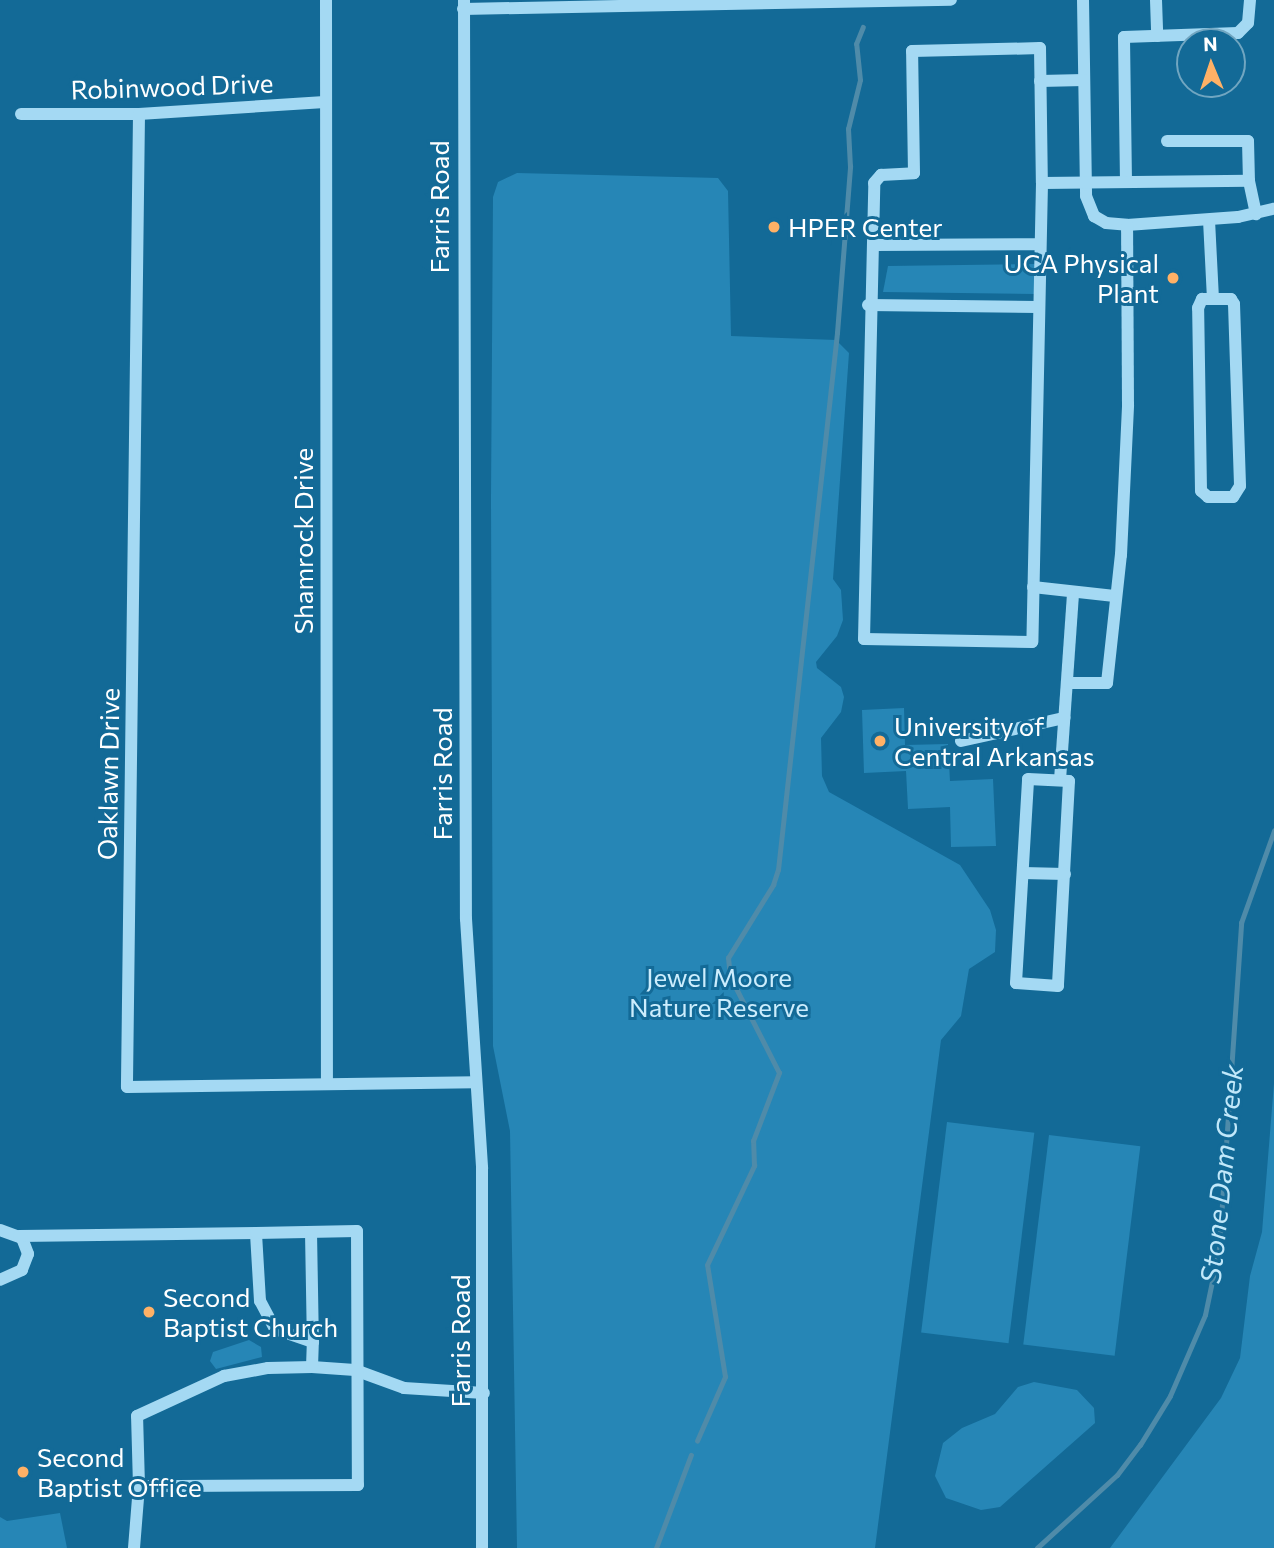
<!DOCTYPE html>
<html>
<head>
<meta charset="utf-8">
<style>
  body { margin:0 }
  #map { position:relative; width:1274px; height:1548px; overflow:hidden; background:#136a97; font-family:Commissioner,sans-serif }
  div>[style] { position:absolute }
  .green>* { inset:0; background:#2686b6; transform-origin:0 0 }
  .stream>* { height:4.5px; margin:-2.25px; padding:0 2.25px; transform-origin:2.25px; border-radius:2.25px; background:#4f8ba9 }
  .minor>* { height:12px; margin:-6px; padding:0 6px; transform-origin:6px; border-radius:6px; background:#a4d9f3 }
  .dots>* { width:19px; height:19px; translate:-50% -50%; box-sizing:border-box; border:4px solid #136a97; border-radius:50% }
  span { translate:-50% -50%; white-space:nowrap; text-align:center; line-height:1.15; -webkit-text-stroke:6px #136a97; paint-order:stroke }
  .street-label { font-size:26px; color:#fff }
  .poi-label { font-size:26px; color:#fff }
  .left { translate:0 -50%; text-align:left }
  .right { translate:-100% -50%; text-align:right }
  .park-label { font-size:26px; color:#ccedfd }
  .water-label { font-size:28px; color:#c1e8fa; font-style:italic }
  .north { position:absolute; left:1176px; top:28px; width:70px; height:70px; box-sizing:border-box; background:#136a97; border:2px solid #71a6c1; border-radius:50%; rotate:358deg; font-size:19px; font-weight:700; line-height:28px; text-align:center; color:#fff }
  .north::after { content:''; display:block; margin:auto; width:24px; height:32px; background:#ffb166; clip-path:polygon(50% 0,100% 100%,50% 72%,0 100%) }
</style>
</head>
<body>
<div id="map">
  <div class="green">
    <div style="clip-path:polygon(517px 173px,718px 178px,728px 191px,731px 336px,836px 340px,849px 353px,833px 579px,841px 590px,843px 620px,837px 636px,816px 662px,817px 668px,841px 687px,844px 697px,841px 712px,821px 738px,822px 776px,829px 792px,960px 865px,990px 910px,996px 930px,995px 952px,969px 969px,961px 1016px,941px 1040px,875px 1548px,517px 1548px,510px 1131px,493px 1046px,491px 498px,493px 197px,498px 182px)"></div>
    <div style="clip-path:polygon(1035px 264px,1035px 294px,883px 292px,888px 266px)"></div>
    <div style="clip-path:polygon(904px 708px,905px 745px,948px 744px,950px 781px,993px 779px,996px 846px,951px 847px,950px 807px,908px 809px,906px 771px,864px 773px,862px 710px)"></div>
    <div style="clip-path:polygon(1274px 1083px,1274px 1548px,1110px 1548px,1221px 1398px,1240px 1358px,1250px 1276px,1262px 1232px)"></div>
    <div style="left:947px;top:1122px;width:88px;height:212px;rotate:7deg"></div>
    <div style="left:1049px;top:1135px;width:92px;height:211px;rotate:7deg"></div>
    <div style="clip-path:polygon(249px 1340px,261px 1347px,262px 1357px,216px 1369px,210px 1361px,213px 1352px)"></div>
    <div style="clip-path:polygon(1034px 1382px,1077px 1390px,1094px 1408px,1095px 1423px,1000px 1507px,981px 1510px,946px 1498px,935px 1476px,943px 1443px,962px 1428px,995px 1414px,1018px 1387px)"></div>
    <div style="clip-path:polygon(60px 1513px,67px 1548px,0 1548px,0 1517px,7px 1521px)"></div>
  </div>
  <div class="stream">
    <div style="left:697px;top:1441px;width:70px;rotate:-66.4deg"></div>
    <div style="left:725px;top:1377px;width:113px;rotate:-99.1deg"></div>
    <div style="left:707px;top:1265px;width:110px;rotate:-64.6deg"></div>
    <div style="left:754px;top:1166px;width:25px;rotate:-92deg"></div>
    <div style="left:753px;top:1141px;width:73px;rotate:-69.1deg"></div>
    <div style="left:779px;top:1073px;width:108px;rotate:-117deg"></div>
    <div style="left:730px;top:977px;width:19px;rotate:-96deg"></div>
    <div style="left:728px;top:958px;width:86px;rotate:-58.3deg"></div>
    <div style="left:773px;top:885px;width:16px;rotate:-72deg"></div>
    <div style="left:778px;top:870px;width:540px;rotate:-83.73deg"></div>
    <div style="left:837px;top:333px;width:167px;rotate:-85.5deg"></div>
    <div style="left:850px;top:167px;width:38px;rotate:-93deg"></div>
    <div style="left:848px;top:129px;width:50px;rotate:-76.2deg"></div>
    <div style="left:860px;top:80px;width:36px;rotate:-96deg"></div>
    <div style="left:856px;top:44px;width:18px;rotate:-68deg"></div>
    <div style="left:656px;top:1548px;width:99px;rotate:-69.4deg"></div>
    <div style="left:1037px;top:1548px;width:108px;rotate:-42.4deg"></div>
    <div style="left:1117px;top:1475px;width:38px;rotate:-53deg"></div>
    <div style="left:1140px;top:1445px;width:57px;rotate:-58.5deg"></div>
    <div style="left:1170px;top:1396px;width:88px;rotate:-66.6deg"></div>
    <div style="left:1205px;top:1315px;width:68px;rotate:-78.2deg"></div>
    <div style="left:1219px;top:1248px;width:326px;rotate:-86.1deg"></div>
    <div style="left:1241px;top:923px;width:98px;rotate:-70.3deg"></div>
  </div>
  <div class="minor">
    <div style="left:326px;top:0;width:1083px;rotate:89.95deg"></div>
    <div style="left:464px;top:0;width:919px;rotate:89.88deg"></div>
    <div style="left:466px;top:919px;width:250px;rotate:86.3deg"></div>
    <div style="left:482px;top:1168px;width:380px;rotate:90deg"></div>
    <div style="left:1083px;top:0;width:196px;rotate:89.1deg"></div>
    <div style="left:1086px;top:196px;width:22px;rotate:68deg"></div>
    <div style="left:1094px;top:216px;width:14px;rotate:30deg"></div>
    <div style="left:1106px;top:223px;width:21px;rotate:5deg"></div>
    <div style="left:1127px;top:225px;width:111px;rotate:-4.1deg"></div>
    <div style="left:1238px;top:217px;width:37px;rotate:-13deg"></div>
    <div style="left:1156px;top:0;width:36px;rotate:88deg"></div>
    <div style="left:463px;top:9px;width:488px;rotate:-1.1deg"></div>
    <div style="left:1040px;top:48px;width:135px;rotate:89.2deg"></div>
    <div style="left:1042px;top:183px;width:459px;rotate:91.2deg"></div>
    <div style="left:1032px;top:642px;width:168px;rotate:-179deg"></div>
    <div style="left:864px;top:639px;width:456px;rotate:-88.7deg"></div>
    <div style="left:874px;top:183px;width:11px;rotate:-49deg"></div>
    <div style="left:881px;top:175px;width:33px;rotate:-3deg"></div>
    <div style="left:914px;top:173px;width:122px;rotate:-90.9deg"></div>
    <div style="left:912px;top:51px;width:128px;rotate:-1.3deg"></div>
    <div style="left:1040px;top:81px;width:44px;rotate:-1.3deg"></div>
    <div style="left:21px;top:114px;width:118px"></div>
    <div style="left:139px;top:114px;width:186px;rotate:-3.7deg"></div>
    <div style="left:139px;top:114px;width:973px;rotate:90.71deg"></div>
    <div style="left:127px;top:1087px;width:348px;rotate:-0.8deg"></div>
    <div style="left:1167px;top:141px;width:81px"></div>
    <div style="left:1248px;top:141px;width:40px;rotate:88.6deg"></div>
    <div style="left:1249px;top:181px;width:34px;rotate:78deg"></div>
    <div style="left:1126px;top:182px;width:145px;rotate:-90.8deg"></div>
    <div style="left:1124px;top:37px;width:114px;rotate:-2deg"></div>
    <div style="left:1238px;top:33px;width:14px;rotate:-45deg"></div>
    <div style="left:1248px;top:23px;width:23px;rotate:-85deg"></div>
    <div style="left:1042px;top:183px;width:207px;rotate:-0.6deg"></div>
    <div style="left:1209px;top:220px;width:79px;rotate:87.1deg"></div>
    <div style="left:874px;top:245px;width:166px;rotate:-0.3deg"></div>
    <div style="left:1202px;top:299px;width:29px"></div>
    <div style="left:1231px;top:299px;width:6px;rotate:59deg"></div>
    <div style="left:1234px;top:304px;width:182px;rotate:88.1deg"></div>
    <div style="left:1240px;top:486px;width:13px;rotate:122deg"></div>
    <div style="left:1233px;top:497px;width:25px;rotate:180deg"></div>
    <div style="left:1208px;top:497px;width:9px;rotate:-139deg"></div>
    <div style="left:1201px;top:491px;width:183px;rotate:-90.9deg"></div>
    <div style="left:1198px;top:308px;width:10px;rotate:-66deg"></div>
    <div style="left:868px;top:305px;width:170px;rotate:0.7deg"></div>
    <div style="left:1033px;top:587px;width:82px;rotate:6.3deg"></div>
    <div style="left:1067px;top:683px;width:40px"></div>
    <div style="left:1107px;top:683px;width:129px;rotate:-83.8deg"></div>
    <div style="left:1121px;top:555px;width:150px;rotate:-87.3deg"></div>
    <div style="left:1128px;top:405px;width:180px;rotate:-90.3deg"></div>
    <div style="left:961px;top:741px;width:106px;rotate:-12.6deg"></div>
    <div style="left:1028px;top:779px;width:41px;rotate:2.8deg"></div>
    <div style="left:1069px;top:781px;width:205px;rotate:93.1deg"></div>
    <div style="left:1058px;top:986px;width:42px;rotate:-175.9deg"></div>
    <div style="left:1016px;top:983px;width:204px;rotate:-86.6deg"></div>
    <div style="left:1060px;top:780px;width:188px;rotate:-86deg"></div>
    <div style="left:1023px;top:873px;width:42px;rotate:1.4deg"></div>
    <div style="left:0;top:1230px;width:23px;rotate:20deg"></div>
    <div style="left:22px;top:1238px;width:17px;rotate:69deg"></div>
    <div style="left:28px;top:1254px;width:17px;rotate:111deg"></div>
    <div style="left:22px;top:1270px;width:24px;rotate:156deg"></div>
    <div style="left:311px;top:1232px;width:110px;rotate:89deg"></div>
    <div style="left:19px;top:1236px;width:237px;rotate:-0.7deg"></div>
    <div style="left:312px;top:1367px;width:43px;rotate:4deg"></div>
    <div style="left:355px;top:1370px;width:52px;rotate:20.2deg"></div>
    <div style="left:404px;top:1388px;width:80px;rotate:3.6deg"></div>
    <div style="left:134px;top:1548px;width:62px;rotate:-85.4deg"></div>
    <div style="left:139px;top:1486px;width:70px;rotate:-91.6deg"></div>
    <div style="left:137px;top:1416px;width:96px;rotate:-24.7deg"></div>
    <div style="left:224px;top:1376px;width:45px;rotate:-10.3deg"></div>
    <div style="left:268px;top:1368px;width:44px;rotate:-1.3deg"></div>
    <div style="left:312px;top:1367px;width:25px;rotate:-88deg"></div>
    <div style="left:313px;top:1342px;width:40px;rotate:-161.1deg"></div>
    <div style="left:275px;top:1329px;width:32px;rotate:-118deg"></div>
    <div style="left:260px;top:1301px;width:68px;rotate:-93.4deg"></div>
    <div style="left:256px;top:1233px;width:101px;rotate:-1.1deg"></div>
    <div style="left:357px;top:1231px;width:254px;rotate:89.8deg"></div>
    <div style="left:358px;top:1485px;width:219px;rotate:179.7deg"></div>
  </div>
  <div class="dots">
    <div style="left:774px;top:227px;background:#ffb166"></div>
    <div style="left:1173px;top:278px;background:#ffb166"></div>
    <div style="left:880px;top:741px;background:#ffb166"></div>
    <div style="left:149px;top:1312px;background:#ffb166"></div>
    <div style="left:23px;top:1472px;background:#ffb166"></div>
  </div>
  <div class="street-label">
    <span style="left:172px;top:86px;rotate:-2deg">Robinwood Drive</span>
    <span style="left:439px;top:207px;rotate:-90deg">Farris Road</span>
    <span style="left:303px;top:541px;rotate:-90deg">Shamrock Drive</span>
    <span style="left:108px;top:774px;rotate:-89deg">Oaklawn Drive</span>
    <span style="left:442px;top:774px;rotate:-90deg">Farris Road</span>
    <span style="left:460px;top:1341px;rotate:-90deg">Farris Road</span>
  </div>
  <div class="poi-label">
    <span class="left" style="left:788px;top:227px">HPER Center</span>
    <span class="right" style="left:1159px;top:278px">UCA Physical<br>Plant</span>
    <span class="left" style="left:894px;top:741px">University of<br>Central Arkansas</span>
    <span class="left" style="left:163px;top:1312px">Second<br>Baptist Church</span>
    <span class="left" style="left:37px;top:1472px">Second<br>Baptist Office</span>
  </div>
  <div class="park-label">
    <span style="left:719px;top:992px">Jewel Moore<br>Nature Reserve</span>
  </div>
  <div class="water-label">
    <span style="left:1221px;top:1174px;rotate:-84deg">Stone Dam Creek</span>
  </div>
  <div class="north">N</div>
</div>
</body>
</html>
